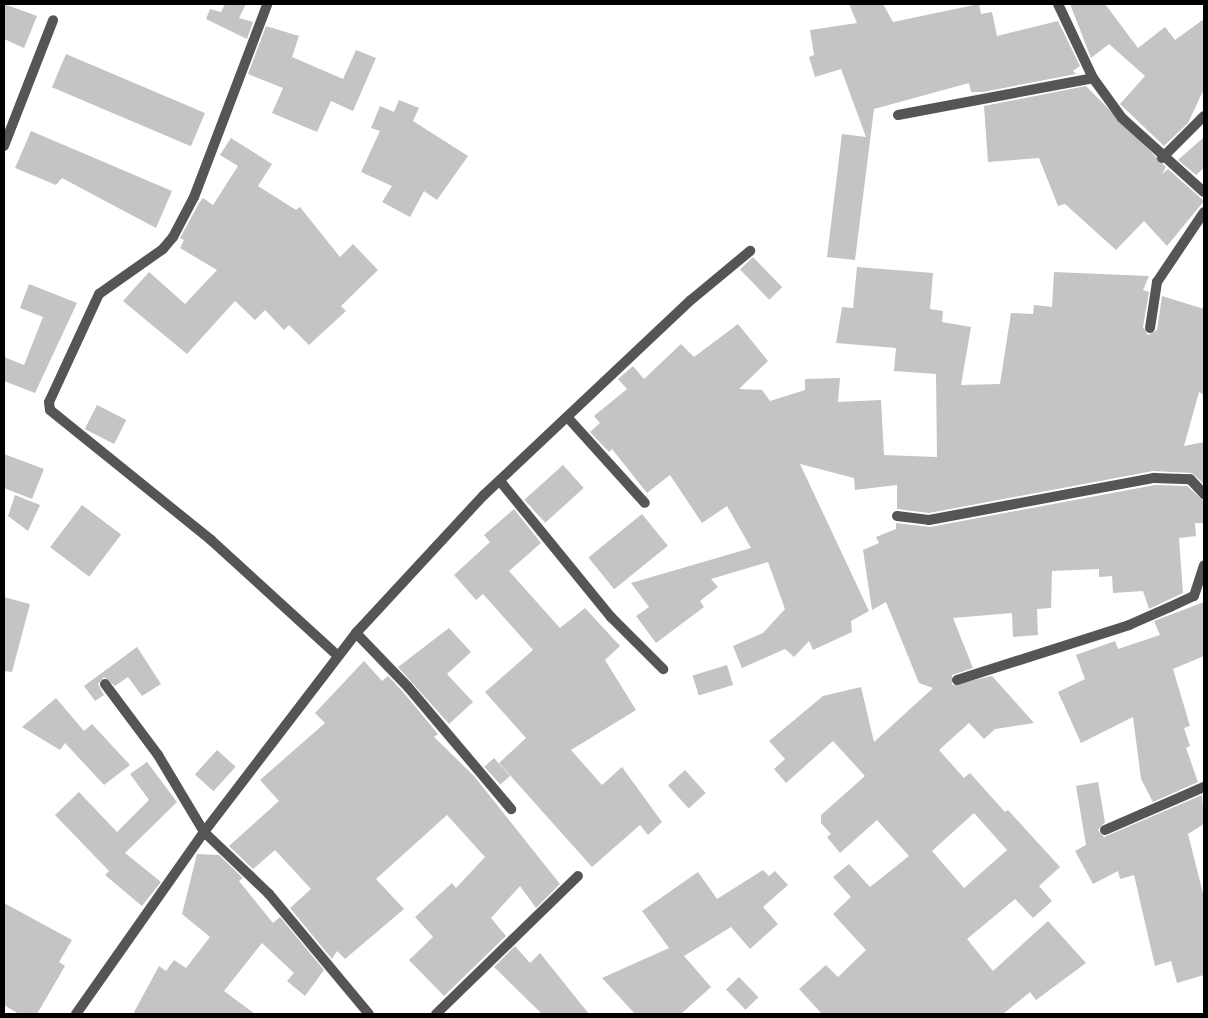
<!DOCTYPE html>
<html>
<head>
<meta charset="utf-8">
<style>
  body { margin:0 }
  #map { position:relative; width:1208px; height:1018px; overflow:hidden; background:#fff; font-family:"Noto Sans",sans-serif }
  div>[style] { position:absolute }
  .building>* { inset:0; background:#c4c4c4; transform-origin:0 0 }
  .street>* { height:10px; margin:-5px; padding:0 5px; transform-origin:5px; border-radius:5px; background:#555 }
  span { translate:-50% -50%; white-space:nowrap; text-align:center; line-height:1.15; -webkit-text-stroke:5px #fff; paint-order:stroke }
  .frame { position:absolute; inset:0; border:5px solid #000; pointer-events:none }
</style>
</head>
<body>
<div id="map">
  <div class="building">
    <div style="clip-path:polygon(4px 4px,37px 16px,24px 48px,4px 39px)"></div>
    <div style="clip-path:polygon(225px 4px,246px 4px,239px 18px,253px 22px,247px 39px,206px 19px,210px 9px,221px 12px)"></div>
    <div style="clip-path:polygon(849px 4px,883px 4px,893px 22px,979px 4px,981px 14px,992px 12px,997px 36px,1058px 21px,1080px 66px,1073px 71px,1076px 74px,983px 92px,971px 92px,969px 83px,874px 109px,855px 260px,827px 257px,842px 134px,866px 137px,841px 69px,815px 77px,809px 57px,814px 55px,810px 30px,857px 23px)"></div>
    <div style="clip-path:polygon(1070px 4px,1105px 4px,1138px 48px,1165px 27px,1175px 40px,1204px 19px,1204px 89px,1188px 123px,1164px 146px,1120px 104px,1145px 76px,1109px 44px,1091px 58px)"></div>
    <div style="clip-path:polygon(266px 26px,299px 36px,292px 57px,343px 79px,356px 50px,376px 58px,353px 111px,331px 101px,317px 132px,272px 113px,283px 88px,248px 74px)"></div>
    <div style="left:66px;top:54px;width:151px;height:36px;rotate:23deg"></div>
    <div style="clip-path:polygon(1086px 86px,1166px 167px,1162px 174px,1168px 169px,1204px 201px,1167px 246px,1144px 221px,1116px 250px,1065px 204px,1058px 206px,1039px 158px,988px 162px,984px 106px)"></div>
    <div style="clip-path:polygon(399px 100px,419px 108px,413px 121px,468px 156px,437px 200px,424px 191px,410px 217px,382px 202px,392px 186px,361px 172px,380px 131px,371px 128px,380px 106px,394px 112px)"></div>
    <div style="clip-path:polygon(31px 131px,172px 191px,156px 228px,62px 178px,56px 185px,15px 168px)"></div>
    <div style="clip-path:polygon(1204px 137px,1204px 168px,1196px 175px,1178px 160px)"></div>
    <div style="clip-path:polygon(231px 138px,272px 164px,258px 186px,296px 210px,300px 207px,340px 257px,353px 244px,378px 270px,341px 306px,346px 311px,309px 345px,289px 325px,284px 330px,265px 310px,255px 320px,235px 301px,187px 354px,123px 301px,149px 272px,185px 304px,217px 270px,180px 248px,184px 240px,180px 238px,199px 203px,203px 198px,213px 205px,238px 166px,220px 155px)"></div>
    <div style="left:753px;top:257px;width:42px;height:18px;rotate:46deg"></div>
    <div style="clip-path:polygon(857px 267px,933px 273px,930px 309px,943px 311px,942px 322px,971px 327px,961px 385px,1000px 384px,1011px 313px,1033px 314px,1034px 305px,1052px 307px,1054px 272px,1149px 276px,1143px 290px,1149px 292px,1143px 327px,1148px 335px,1157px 330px,1162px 296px,1204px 309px,1204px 395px,1199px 392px,1184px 446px,1204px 442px,1204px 484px,1192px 473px,1153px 471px,929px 513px,897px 509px,897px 485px,855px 490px,854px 478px,800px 464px,869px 611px,851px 621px,852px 632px,813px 650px,809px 641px,794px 657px,785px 649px,742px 668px,733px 646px,763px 633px,785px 609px,768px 562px,711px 579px,718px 587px,700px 601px,704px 607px,656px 643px,636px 616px,649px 607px,631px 583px,751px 548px,727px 506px,702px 523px,670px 475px,647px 493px,612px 449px,609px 452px,590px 432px,600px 423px,594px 416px,627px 389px,618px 379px,633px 366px,644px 379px,681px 344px,694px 357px,738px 324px,768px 361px,739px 389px,762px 390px,770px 401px,805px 390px,805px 379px,840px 378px,838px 402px,881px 400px,884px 455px,937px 457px,936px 374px,894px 371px,896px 348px,836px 343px,842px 307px,853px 308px)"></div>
    <div style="clip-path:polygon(29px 284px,77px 303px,35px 393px,4px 381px,4px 357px,24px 365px,43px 317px,20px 308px)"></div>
    <div style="left:97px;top:405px;width:33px;height:27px;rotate:27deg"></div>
    <div style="clip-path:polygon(4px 454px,44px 469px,32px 499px,4px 488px)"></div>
    <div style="left:563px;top:465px;width:31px;height:52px;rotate:48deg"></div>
    <div style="clip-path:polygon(evenodd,1155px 485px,1187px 486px,1204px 501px,1204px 523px,1195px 523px,1196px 536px,1179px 538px,1183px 593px,1149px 609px,1143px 591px,1113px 593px,1112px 576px,1099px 577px,1099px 569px,1052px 571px,1051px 608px,1037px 609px,1038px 635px,1013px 637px,1012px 613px,953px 618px,973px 668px,952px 675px,952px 685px,992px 676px,1034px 723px,995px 729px,984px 739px,969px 723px,939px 750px,964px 778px,970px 773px,1005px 812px,1008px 810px,1060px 867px,1039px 886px,1052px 901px,1033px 918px,1015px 899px,967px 939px,993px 971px,1048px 921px,1086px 963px,1036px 1000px,1030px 992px,1003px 1014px,822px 1014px,799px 989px,826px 965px,838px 977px,866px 950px,833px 914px,851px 897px,833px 877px,849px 864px,870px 887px,909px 856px,877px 820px,840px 853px,827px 837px,831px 834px,821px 823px,821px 815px,865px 776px,833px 741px,786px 783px,774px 769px,785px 759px,769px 741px,823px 696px,861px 687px,874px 742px,933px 688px,919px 683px,886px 602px,872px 610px,863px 550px,879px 543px,876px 537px,896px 529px,896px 523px,930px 527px,1155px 485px,974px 813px,1007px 850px,964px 888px,932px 851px,974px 813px)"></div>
    <div style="clip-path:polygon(15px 495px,40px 505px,28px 531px,8px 516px)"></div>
    <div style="left:82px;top:505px;width:49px;height:53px;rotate:37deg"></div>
    <div style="clip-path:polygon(514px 509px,541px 543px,509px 571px,560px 628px,585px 608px,620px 646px,605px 660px,636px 710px,571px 750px,602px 785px,622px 767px,662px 822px,648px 835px,640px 825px,592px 867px,499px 763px,526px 738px,485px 692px,533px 650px,483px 594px,476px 600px,454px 575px,490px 542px,484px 535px)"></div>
    <div style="left:642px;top:514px;width:41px;height:69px;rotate:51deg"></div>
    <div style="clip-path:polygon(4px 597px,30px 604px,12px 672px,4px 671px)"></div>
    <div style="clip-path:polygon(1204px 602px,1204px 656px,1173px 669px,1190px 726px,1184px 728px,1190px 746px,1186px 748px,1198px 782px,1153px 802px,1141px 779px,1133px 717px,1081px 743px,1058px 692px,1085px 679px,1076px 655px,1115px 641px,1118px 649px,1160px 635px,1154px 621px)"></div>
    <div style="clip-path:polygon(449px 628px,471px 652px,447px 674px,473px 702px,449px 724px,398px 667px)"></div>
    <div style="clip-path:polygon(137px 647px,161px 684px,142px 696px,128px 677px,115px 686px,104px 677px,98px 684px,104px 695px,95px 701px,84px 686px)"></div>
    <div style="clip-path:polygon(364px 661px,382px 681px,388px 676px,403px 692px,438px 734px,434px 737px,474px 776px,560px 884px,536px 908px,520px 886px,491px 918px,506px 936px,444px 996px,409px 960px,433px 937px,415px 917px,452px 883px,456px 888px,485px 857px,447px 815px,376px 879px,404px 909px,345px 959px,337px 951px,332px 959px,290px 908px,311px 889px,275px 850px,253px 869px,229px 846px,279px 801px,260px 780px,325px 723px,315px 713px)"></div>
    <div style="left:727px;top:665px;width:21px;height:36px;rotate:73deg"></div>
    <div style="clip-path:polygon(56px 698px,84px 731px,92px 724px,130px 765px,104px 785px,65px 743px,60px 750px,22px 727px)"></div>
    <div style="left:217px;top:750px;width:25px;height:33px;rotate:42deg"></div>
    <div style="left:494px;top:758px;width:24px;height:13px;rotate:48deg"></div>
    <div style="clip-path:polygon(147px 762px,177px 802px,125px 853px,161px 882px,142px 906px,105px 875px,109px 871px,55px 815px,79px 792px,117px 832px,149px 800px,130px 774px)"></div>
    <div style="left:685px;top:770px;width:31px;height:23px;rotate:48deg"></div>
    <div style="clip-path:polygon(1098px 782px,1105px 822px,1098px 830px,1104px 837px,1202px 795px,1204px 824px,1188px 834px,1204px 897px,1204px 975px,1177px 983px,1171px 961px,1155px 966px,1134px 875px,1120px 879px,1118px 871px,1093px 884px,1075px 851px,1086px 845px,1076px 786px)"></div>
    <div style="clip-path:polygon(197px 854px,219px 855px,243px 878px,239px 881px,273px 923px,280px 917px,324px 970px,305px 996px,287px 981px,294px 973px,262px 943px,224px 991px,255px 1014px,133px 1014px,159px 966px,166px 971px,174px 960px,186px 968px,210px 937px,182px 914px)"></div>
    <div style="clip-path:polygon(763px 870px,769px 876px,775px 871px,788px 885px,763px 907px,778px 924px,750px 949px,731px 927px,684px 956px,711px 987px,681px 1014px,635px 1014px,602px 978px,669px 948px,642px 911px,698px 872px,717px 899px)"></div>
    <div style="clip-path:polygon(4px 903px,72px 940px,59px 962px,65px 966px,37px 1014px,19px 1014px,4px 1005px)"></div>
    <div style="clip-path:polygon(515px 946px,530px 963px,540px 953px,589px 1014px,542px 1014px,494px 967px)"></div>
    <div style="left:739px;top:977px;width:28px;height:18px;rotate:46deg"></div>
  </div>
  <div class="street">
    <div style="left:1058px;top:4px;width:82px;rotate:64.7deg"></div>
    <div style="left:267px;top:5px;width:205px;rotate:110.8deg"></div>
    <div style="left:194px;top:197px;width:45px;rotate:117.7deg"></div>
    <div style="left:173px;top:237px;width:16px;rotate:130deg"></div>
    <div style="left:163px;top:249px;width:78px;rotate:144.9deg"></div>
    <div style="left:99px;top:294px;width:119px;rotate:114.8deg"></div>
    <div style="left:49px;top:402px;width:8px;rotate:83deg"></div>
    <div style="left:50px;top:410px;width:207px;rotate:38.9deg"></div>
    <div style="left:211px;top:540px;width:172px;rotate:42.4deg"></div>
    <div style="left:898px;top:115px;width:198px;rotate:-10.7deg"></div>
    <div style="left:1093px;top:78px;width:49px;rotate:54.1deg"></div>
    <div style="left:1122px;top:118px;width:110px;rotate:42.1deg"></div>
    <div style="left:4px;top:146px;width:135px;rotate:-68.7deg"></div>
    <div style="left:1162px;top:158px;width:59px;rotate:-45deg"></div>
    <div style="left:1150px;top:328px;width:47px;rotate:-81.3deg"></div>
    <div style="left:1157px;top:282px;width:84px;rotate:-56.1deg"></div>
    <div style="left:569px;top:419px;width:113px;rotate:47.9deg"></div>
    <div style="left:500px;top:481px;width:176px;rotate:50.8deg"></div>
    <div style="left:611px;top:617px;width:74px;rotate:45deg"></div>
    <div style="left:897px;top:516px;width:32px;rotate:7deg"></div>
    <div style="left:929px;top:520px;width:229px;rotate:-10.6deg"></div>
    <div style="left:1154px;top:478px;width:36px;rotate:2deg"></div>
    <div style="left:1190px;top:479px;width:21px;rotate:47deg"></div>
    <div style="left:356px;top:633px;width:75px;rotate:46.1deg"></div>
    <div style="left:408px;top:687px;width:160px;rotate:49.8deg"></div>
    <div style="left:957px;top:680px;width:181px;rotate:-17.7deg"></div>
    <div style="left:1129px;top:625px;width:45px;rotate:-23.7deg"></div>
    <div style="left:1170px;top:607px;width:26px;rotate:-25deg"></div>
    <div style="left:1194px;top:596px;width:32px;rotate:-72deg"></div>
    <div style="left:105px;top:684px;width:89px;rotate:53.3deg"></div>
    <div style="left:158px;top:755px;width:90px;rotate:59.1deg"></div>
    <div style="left:204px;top:832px;width:90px;rotate:43.6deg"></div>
    <div style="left:269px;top:894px;width:156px;rotate:50.2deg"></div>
    <div style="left:1105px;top:830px;width:108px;rotate:-23.5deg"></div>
    <div style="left:76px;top:1014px;width:223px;rotate:-54.9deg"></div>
    <div style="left:204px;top:832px;width:250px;rotate:-52.6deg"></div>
    <div style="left:356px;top:633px;width:188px;rotate:-47.2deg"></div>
    <div style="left:484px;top:495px;width:284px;rotate:-43.3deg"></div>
    <div style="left:691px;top:300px;width:77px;rotate:-39.7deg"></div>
    <div style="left:436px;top:1014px;width:198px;rotate:-44.2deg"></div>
  </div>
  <div class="frame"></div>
</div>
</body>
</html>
